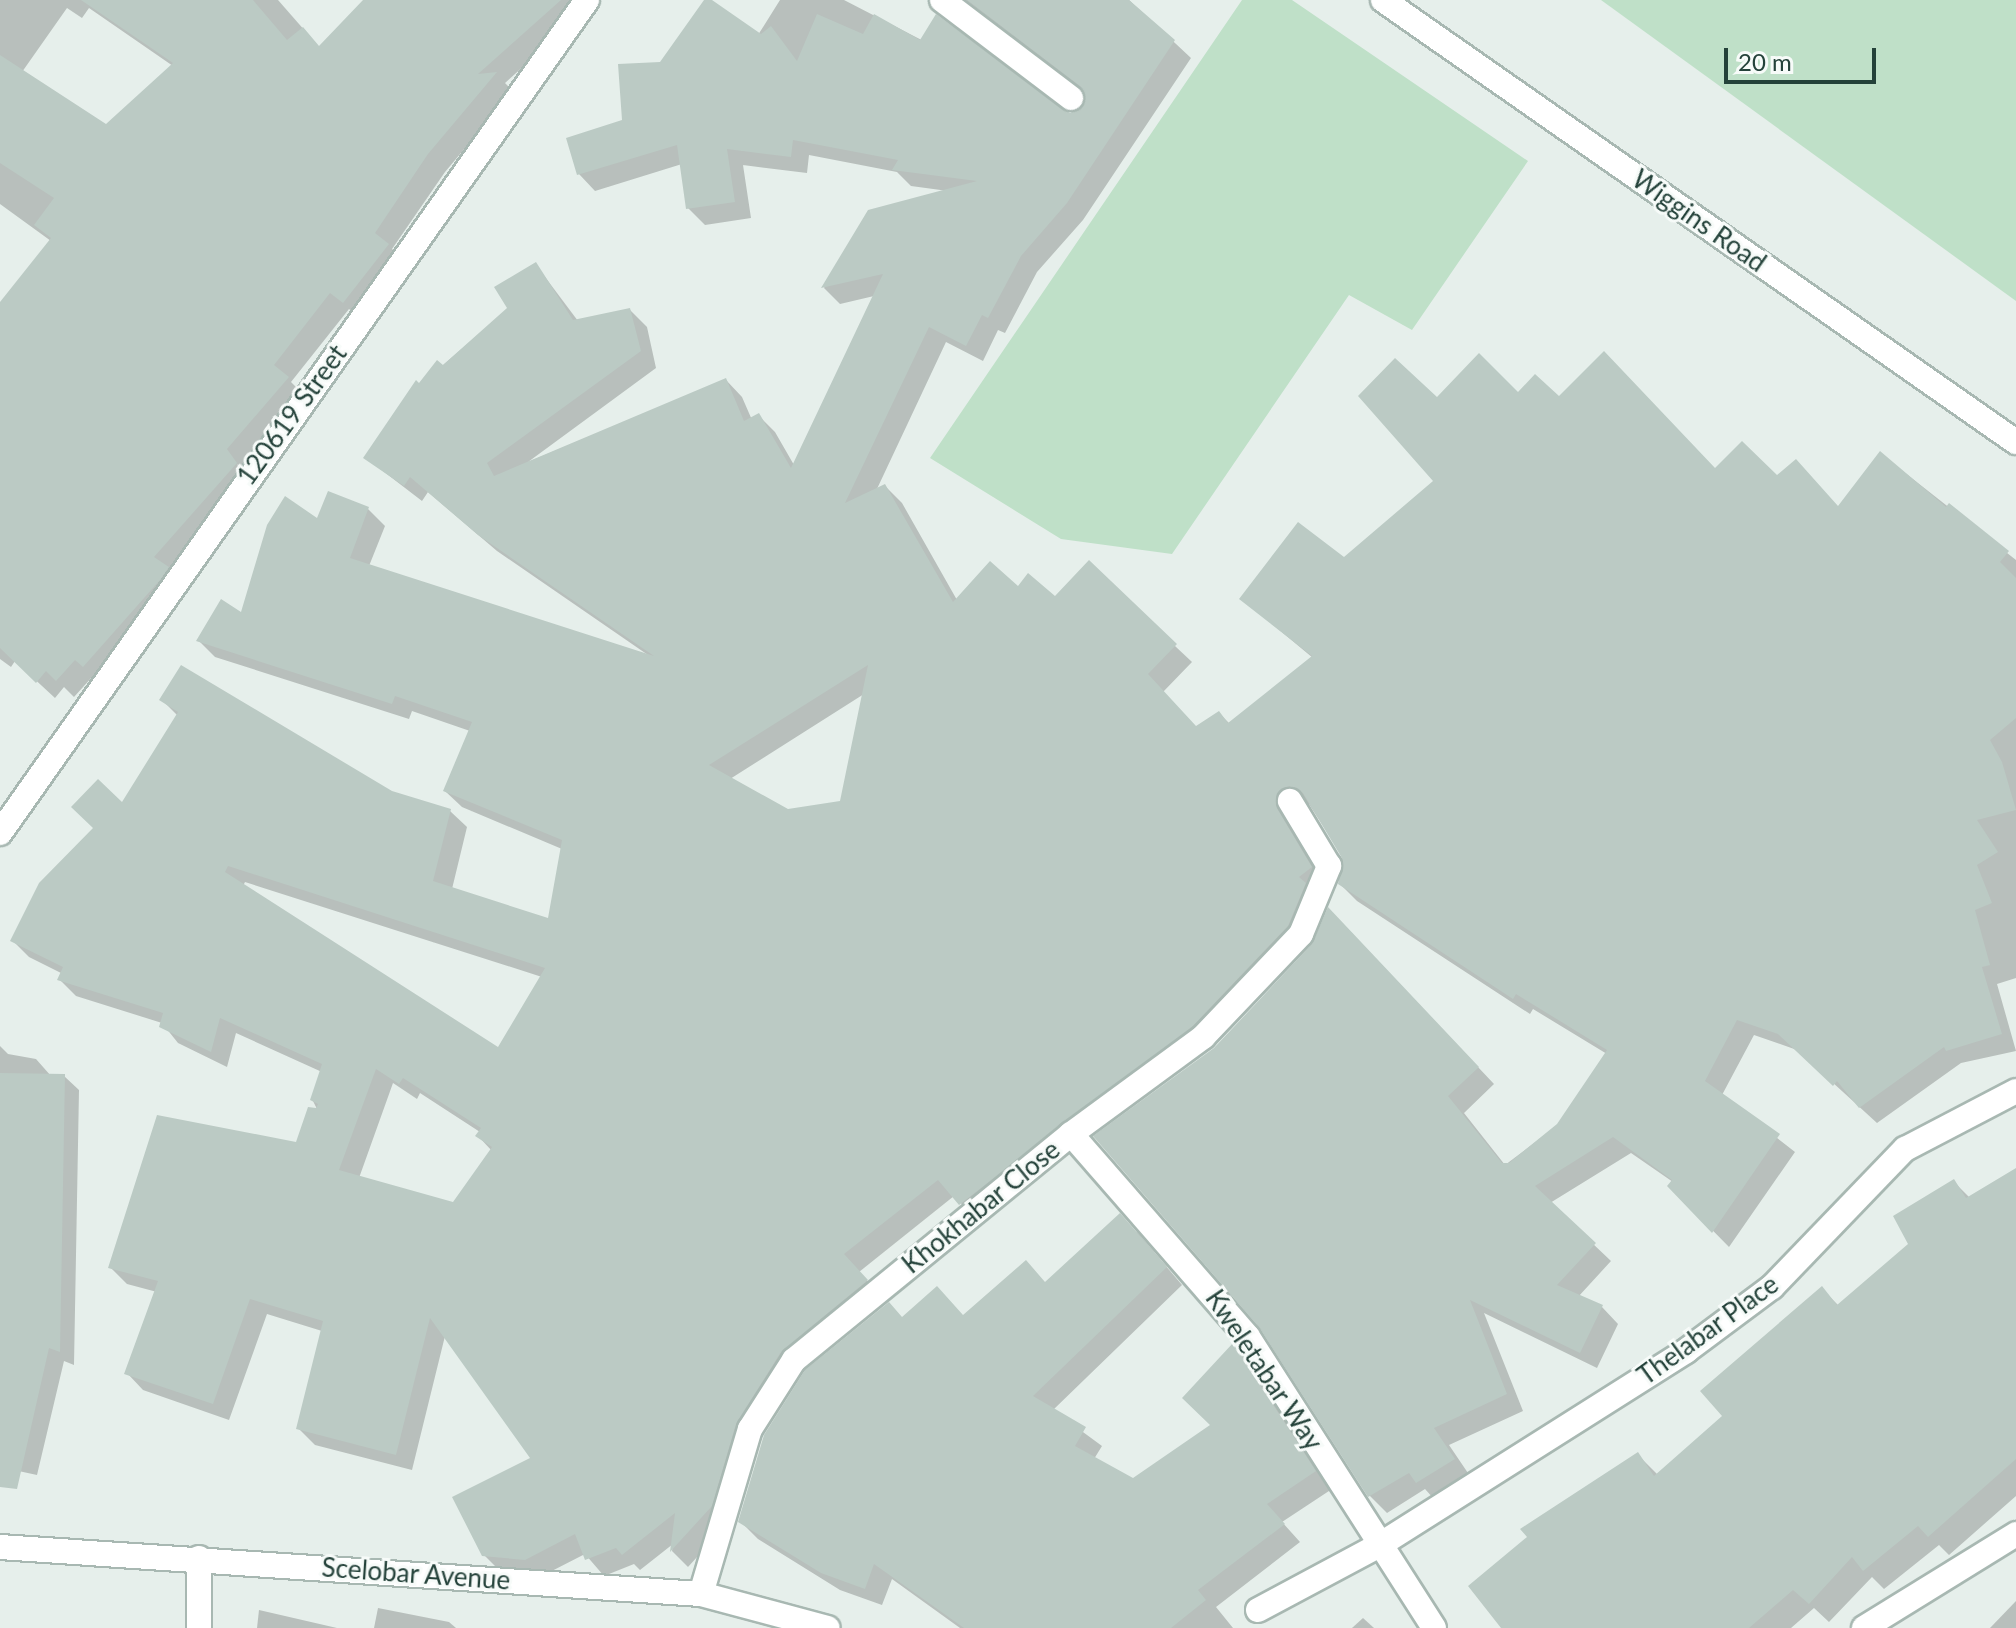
<!DOCTYPE html>
<html>
<head>
<meta charset="utf-8">
<style>
  body { margin:0 }
  #map { position:relative; width:2016px; height:1628px; overflow:hidden; background:#e6efeb; font-family:Lato,sans-serif }
  div>[style] { position:absolute }
  .green>* { inset:0; background:#bfe0c8 }
  .shadow>* { inset:0; background:#0003 }
  .building>* { inset:0; background:#bbcac4 }
  .roads { filter:drop-shadow(2px 0 #a8b8b2) drop-shadow(-2px 0 #a8b8b2) drop-shadow(0 2px #a8b8b2) drop-shadow(0 -2px #a8b8b2) }
  .street>* { height:24px; margin:-12px; padding:0 12px; transform-origin:12px; border-radius:12px; background:#fff }
  .secondary>* { height:24px; margin:-12px; padding:0 12px; transform-origin:12px; border-radius:12px; background:#fff }
  span { translate:-50% -50%; white-space:nowrap; text-align:center; line-height:1.15; -webkit-text-stroke:6px #f7fbf9; paint-order:stroke }
  .street-label { font-size:26px; color:#24423a }
  .scale { position:absolute; left:1724px; top:48px; width:152px; height:36px; box-sizing:border-box; border:4px solid #24423a; border-top:0; padding-left:10px; font-size:24px; line-height:28px; white-space:nowrap; color:#24423a; -webkit-text-stroke:6px #f7fbf9; paint-order:stroke }
</style>
</head>
<body>
<div id="map">
  <div class="green">
    <div style="clip-path:polygon(1242px 0,1292px 0,1528px 161px,1412px 330px,1349px 295px,1172px 554px,1061px 539px,930px 458px)"></div>
    <div style="clip-path:polygon(1601px 0,2016px 0,2016px 301px)"></div>
  </div>
  <div class="shadow">
    <div style="clip-path:polygon(evenodd,0 0,278px 0,320px 48px,365px 0,576px 0,585px 11px,505px 83px,513px 91px,445px 172px,392px 249px,405px 262px,361px 319px,349px 309px,291px 382px,305px 396px,102px 683px,93px 676px,74px 697px,64px 687px,55px 698px,15px 661px,11px 667px,0 659px,0 305px,51px 241px,0 204px,0 0,67px 8px,82px 18px,89px 8px,173px 66px,106px 127px,22px 72px,67px 8px)"></div>
    <div style="clip-path:polygon(evenodd,706px 0,758px 35px,780px 0,844px 0,1061px 112px,1077px 114px,1086px 107px,1083px 90px,966px 0,1129px 0,1191px 58px,1083px 220px,1037px 272px,1005px 333px,998px 330px,983px 361px,946px 342px,876px 491px,885px 486px,902px 503px,957px 600px,1018px 589px,1175px 646px,1192px 662px,1163px 692px,1197px 728px,1219px 713px,1230px 724px,1313px 658px,1242px 599px,1345px 560px,1435px 481px,1437px 399px,1518px 395px,1559px 399px,1715px 470px,1776px 478px,1839px 508px,1881px 454px,2016px 560px,2016px 978px,1997px 984px,2016px 1051px,1961px 1063px,1877px 1123px,1797px 1050px,1754px 1035px,1722px 1095px,1795px 1152px,1729px 1247px,1669px 1186px,1673px 1182px,1631px 1153px,1550px 1203px,1611px 1261px,1578px 1297px,1602px 1307px,1618px 1324px,1597px 1368px,1484px 1313px,1523px 1411px,1449px 1445px,1470px 1476px,1434px 1499px,1425px 1489px,1387px 1513px,1370px 1496px,1261px 1326px,1215px 1049px,1345px 926px,1494px 1084px,1464px 1113px,1505px 1165px,1558px 1125px,1607px 1054px,1533px 1009px,1530px 1014px,1357px 901px,1340px 884px,1344px 858px,1309px 804px,1298px 805px,1328px 885px,1304px 942px,977px 1220px,954px 1196px,859px 1272px,883px 1298px,798px 1368px,752px 1441px,728px 1523px,688px 1567px,672px 1551px,673px 1544px,640px 1570px,634px 1564px,604px 1576px,585px 1554px,542px 1576px,501px 1572px,484px 1555px,533px 1458px,445px 1336px,412px 1470px,315px 1445px,298px 1428px,322px 1331px,267px 1314px,229px 1420px,143px 1390px,127px 1373px,157px 1292px,127px 1284px,110px 1267px,297px 1144px,318px 1111px,312px 1099px,322px 1072px,236px 1033px,227px 1067px,178px 1043px,162px 1023px,76px 996px,60px 980px,63px 974px,29px 957px,12px 940px,123px 805px,178px 716px,162px 700px,391px 793px,450px 811px,467px 827px,452px 889px,549px 920px,562px 849px,462px 807px,445px 791px,470px 731px,412px 711px,409px 719px,215px 657px,198px 640px,243px 615px,318px 521px,368px 509px,385px 526px,369px 566px,648px 655px,497px 551px,428px 492px,422px 501px,366px 458px,420px 385px,509px 308px,536px 265px,578px 321px,630px 310px,647px 327px,656px 368px,528px 462px,726px 380px,742px 397px,752px 420px,759px 416px,775px 432px,794px 465px,874px 296px,840px 304px,824px 288px,869px 212px,948px 191px,911px 186px,897px 172px,809px 155px,807px 173px,743px 165px,751px 218px,705px 225px,688px 208px,682px 164px,595px 191px,579px 174px,624px 121px,706px 0,864px 694px,842px 803px,787px 811px,730px 779px,864px 694px,706px 0,245px 882px,542px 977px,498px 1050px,243px 886px,245px 882px,706px 0,393px 1083px,417px 1099px,420px 1093px,480px 1132px,478px 1136px,492px 1151px,454px 1204px,359px 1178px,393px 1083px)"></div>
    <div style="clip-path:polygon(0 1046px,8px 1054px,36px 1059px,51px 1076px,64px 1076px,79px 1090px,74px 1365px,64px 1361px,37px 1475px,0 1467px)"></div>
    <div style="clip-path:polygon(2016px 1171px,2016px 1496px,1949px 1555px,1939px 1545px,1884px 1589px,1872px 1577px,1829px 1622px,1814px 1608px,1791px 1628px,1504px 1628px,1638px 1455px,1658px 1475px,1724px 1416px,1822px 1289px,1839px 1306px,1910px 1244px,1954px 1182px,1970px 1198px)"></div>
    <div style="clip-path:polygon(1137px 1232px,1182px 1285px,1053px 1410px,1102px 1446px,1094px 1459px,1133px 1480px,1212px 1425px,1233px 1346px,1250px 1362px,1332px 1489px,1282px 1522px,1300px 1542px,1216px 1607px,1233px 1628px,960px 1628px,892px 1579px,882px 1605px,840px 1590px,758px 1539px,740px 1521px,903px 1319px,964px 1317px,1046px 1284px)"></div>
    <div style="clip-path:polygon(2016px 1601px,2016px 1628px,1990px 1628px)"></div>
    <div style="clip-path:polygon(378px 1608px,449px 1622px,456px 1628px,374px 1628px)"></div>
    <div style="clip-path:polygon(259px 1610px,337px 1628px,257px 1628px)"></div>
    <div style="clip-path:polygon(1363px 1618px,1374px 1628px,1352px 1628px)"></div>
  </div>
  <div class="building">
    <div style="clip-path:polygon(81px 0,253px 0,287px 40px,303px 27px,319px 46px,363px 0,561px 0,478px 74px,497px 72px,428px 154px,375px 233px,389px 244px,343px 303px,330px 293px,274px 365px,289px 377px,227px 449px,237px 463px,154px 557px,169px 567px,160px 580px,83px 667px,75px 660px,56px 681px,46px 671px,36px 683px,0 648px,0 302px,51px 238px,34px 225px,54px 198px,0 163px,0 55px,106px 124px,173px 63px)"></div>
    <div style="clip-path:polygon(evenodd,704px 0,712px 0,761px 34px,771px 26px,797px 61px,817px 14px,863px 34px,874px 14px,920px 40px,936px 14px,1070px 113px,1083px 106px,1081px 87px,967px 0,1129px 0,1175px 40px,1067px 203px,1021px 256px,988px 318px,982px 315px,966px 346px,929px 327px,845px 503px,885px 484px,953px 602px,990px 561px,1018px 586px,1028px 573px,1055px 596px,1089px 560px,1177px 644px,1148px 674px,1196px 726px,1219px 711px,1228px 723px,1312px 656px,1239px 599px,1298px 522px,1344px 557px,1433px 481px,1358px 396px,1395px 358px,1437px 397px,1479px 353px,1518px 392px,1535px 374px,1559px 396px,1604px 351px,1715px 468px,1742px 441px,1777px 475px,1796px 459px,1838px 506px,1880px 451px,1946px 507px,1949px 503px,2009px 551px,2000px 562px,2016px 578px,2016px 718px,1990px 740px,2002px 762px,2016px 810px,1977px 820px,1998px 852px,1977px 865px,1992px 903px,1975px 910px,1990px 965px,1982px 967px,2002px 1034px,1946px 1051px,1944px 1047px,1859px 1108px,1837px 1081px,1833px 1086px,1778px 1034px,1737px 1020px,1705px 1081px,1780px 1134px,1712px 1233px,1667px 1186px,1672px 1180px,1613px 1137px,1535px 1186px,1596px 1243px,1557px 1285px,1603px 1305px,1580px 1353px,1470px 1300px,1507px 1394px,1434px 1428px,1455px 1459px,1416px 1483px,1409px 1473px,1368px 1497px,1259px 1327px,1093px 1136px,1214px 1048px,1312px 944px,1328px 907px,1479px 1067px,1448px 1096px,1502px 1163px,1509px 1163px,1557px 1124px,1607px 1050px,1516px 994px,1513px 999px,1338px 884px,1342px 858px,1303px 793px,1289px 786px,1277px 794px,1277px 808px,1312px 867px,1299px 877px,1306px 883px,1288px 926px,1193px 1026px,959px 1205px,938px 1180px,844px 1254px,868px 1280px,781px 1352px,736px 1424px,712px 1506px,670px 1552px,675px 1513px,622px 1555px,616px 1548px,585px 1560px,575px 1534px,525px 1560px,482px 1556px,452px 1497px,530px 1458px,430px 1318px,396px 1455px,296px 1429px,323px 1321px,250px 1299px,213px 1404px,124px 1374px,158px 1281px,108px 1268px,157px 1115px,296px 1142px,308px 1107px,316px 1108px,318px 1104px,310px 1100px,322px 1064px,220px 1018px,211px 1052px,159px 1027px,163px 1013px,57px 980px,63px 967px,10px 941px,39px 883px,93px 828px,71px 807px,98px 779px,122px 802px,178px 712px,159px 700px,181px 665px,392px 791px,451px 809px,433px 881px,548px 918px,562px 840px,443px 791px,472px 722px,395px 696px,392px 704px,196px 641px,221px 599px,241px 612px,267px 525px,285px 496px,317px 518px,328px 491px,369px 507px,350px 558px,654px 656px,478px 535px,410px 477px,404px 486px,363px 458px,416px 380px,419px 383px,437px 360px,443px 365px,507px 308px,494px 287px,536px 262px,573px 320px,630px 308px,641px 351px,487px 463px,494px 476px,726px 378px,744px 421px,759px 413px,791px 468px,883px 274px,821px 288px,868px 210px,977px 181px,892px 170px,898px 160px,793px 140px,791px 157px,727px 149px,735px 202px,686px 209px,677px 145px,577px 175px,566px 138px,622px 120px,618px 64px,660px 62px,704px 0,868px 665px,840px 801px,788px 809px,709px 765px,868px 665px,704px 0,228px 866px,545px 968px,498px 1047px,225px 872px,228px 866px,704px 0,376px 1069px,399px 1084px,403px 1078px,481px 1128px,475px 1136px,492px 1147px,453px 1202px,339px 1170px,376px 1069px)"></div>
    <div style="clip-path:polygon(0 1073px,65px 1074px,60px 1352px,49px 1348px,17px 1489px,0 1487px)"></div>
    <div style="clip-path:polygon(2016px 1168px,2016px 1459px,1928px 1537px,1918px 1526px,1863px 1571px,1852px 1557px,1809px 1604px,1793px 1590px,1749px 1628px,1501px 1628px,1468px 1586px,1527px 1537px,1520px 1529px,1638px 1452px,1654px 1476px,1722px 1416px,1700px 1391px,1822px 1286px,1837px 1305px,1908px 1244px,1893px 1216px,1954px 1179px,1966px 1198px)"></div>
    <div style="clip-path:polygon(1120px 1213px,1167px 1267px,1033px 1396px,1086px 1427px,1075px 1446px,1133px 1478px,1210px 1425px,1182px 1398px,1233px 1343px,1316px 1471px,1267px 1504px,1285px 1524px,1198px 1590px,1206px 1600px,1171px 1628px,964px 1628px,874px 1564px,865px 1589px,821px 1573px,738px 1522px,764px 1435px,805px 1370px,889px 1302px,902px 1317px,937px 1286px,963px 1315px,1026px 1260px,1045px 1282px)"></div>
  </div>
  <div class="roads">
    <div class="street">
      <div style="left:942px;top:0;width:162px;rotate:37.2deg"></div>
      <div style="left:0;top:833px;width:1019px;rotate:-54.83deg"></div>
      <div style="left:1071px;top:1134px;width:269px;rotate:48.9deg"></div>
      <div style="left:1248px;top:1337px;width:345px;rotate:57.4deg"></div>
      <div style="left:0;top:1547px;width:703px;rotate:3.84deg"></div>
      <div style="left:701px;top:1594px;width:131px;rotate:15deg"></div>
      <div style="left:701px;top:1594px;width:172px;rotate:-73.5deg"></div>
      <div style="left:750px;top:1429px;width:82px;rotate:-57.5deg"></div>
      <div style="left:794px;top:1360px;width:357px;rotate:-39.2deg"></div>
      <div style="left:1071px;top:1134px;width:164px;rotate:-36.3deg"></div>
      <div style="left:1203px;top:1037px;width:142px;rotate:-46.4deg"></div>
      <div style="left:1301px;top:934px;width:74px;rotate:-67.6deg"></div>
      <div style="left:1329px;top:866px;width:76px;rotate:-121deg"></div>
      <div style="left:1258px;top:1610px;width:136px;rotate:-28.1deg"></div>
      <div style="left:1378px;top:1546px;width:365px;rotate:-32.3deg"></div>
      <div style="left:1686px;top:1351px;width:107px;rotate:-36.7deg"></div>
      <div style="left:1772px;top:1287px;width:192px;rotate:-46.1deg"></div>
      <div style="left:1905px;top:1149px;width:125px;rotate:-27.6deg"></div>
      <div style="left:199px;top:1628px;width:70px;rotate:-90deg"></div>
      <div style="left:1864px;top:1628px;width:179px;rotate:-31.7deg"></div>
    </div>
    <div class="secondary">
      <div style="left:1383px;top:0;width:772px;rotate:34.93deg"></div>
    </div>
  </div>
  <div class="street-label">
    <span style="left:1699px;top:221px;rotate:35deg">Wiggins Road</span>
    <span style="left:292px;top:415px;rotate:-54deg">120619 Street</span>
    <span style="left:981px;top:1207px;rotate:-39deg">Khokhabar Close</span>
    <span style="left:1708px;top:1330px;rotate:-36deg">Thelabar Place</span>
    <span style="left:1264px;top:1370px;rotate:56deg">Kweletabar Way</span>
    <span style="left:416px;top:1574px;rotate:4deg">Scelobar Avenue</span>
  </div>
  <div class="scale">20 m</div>
</div>
</body>
</html>
